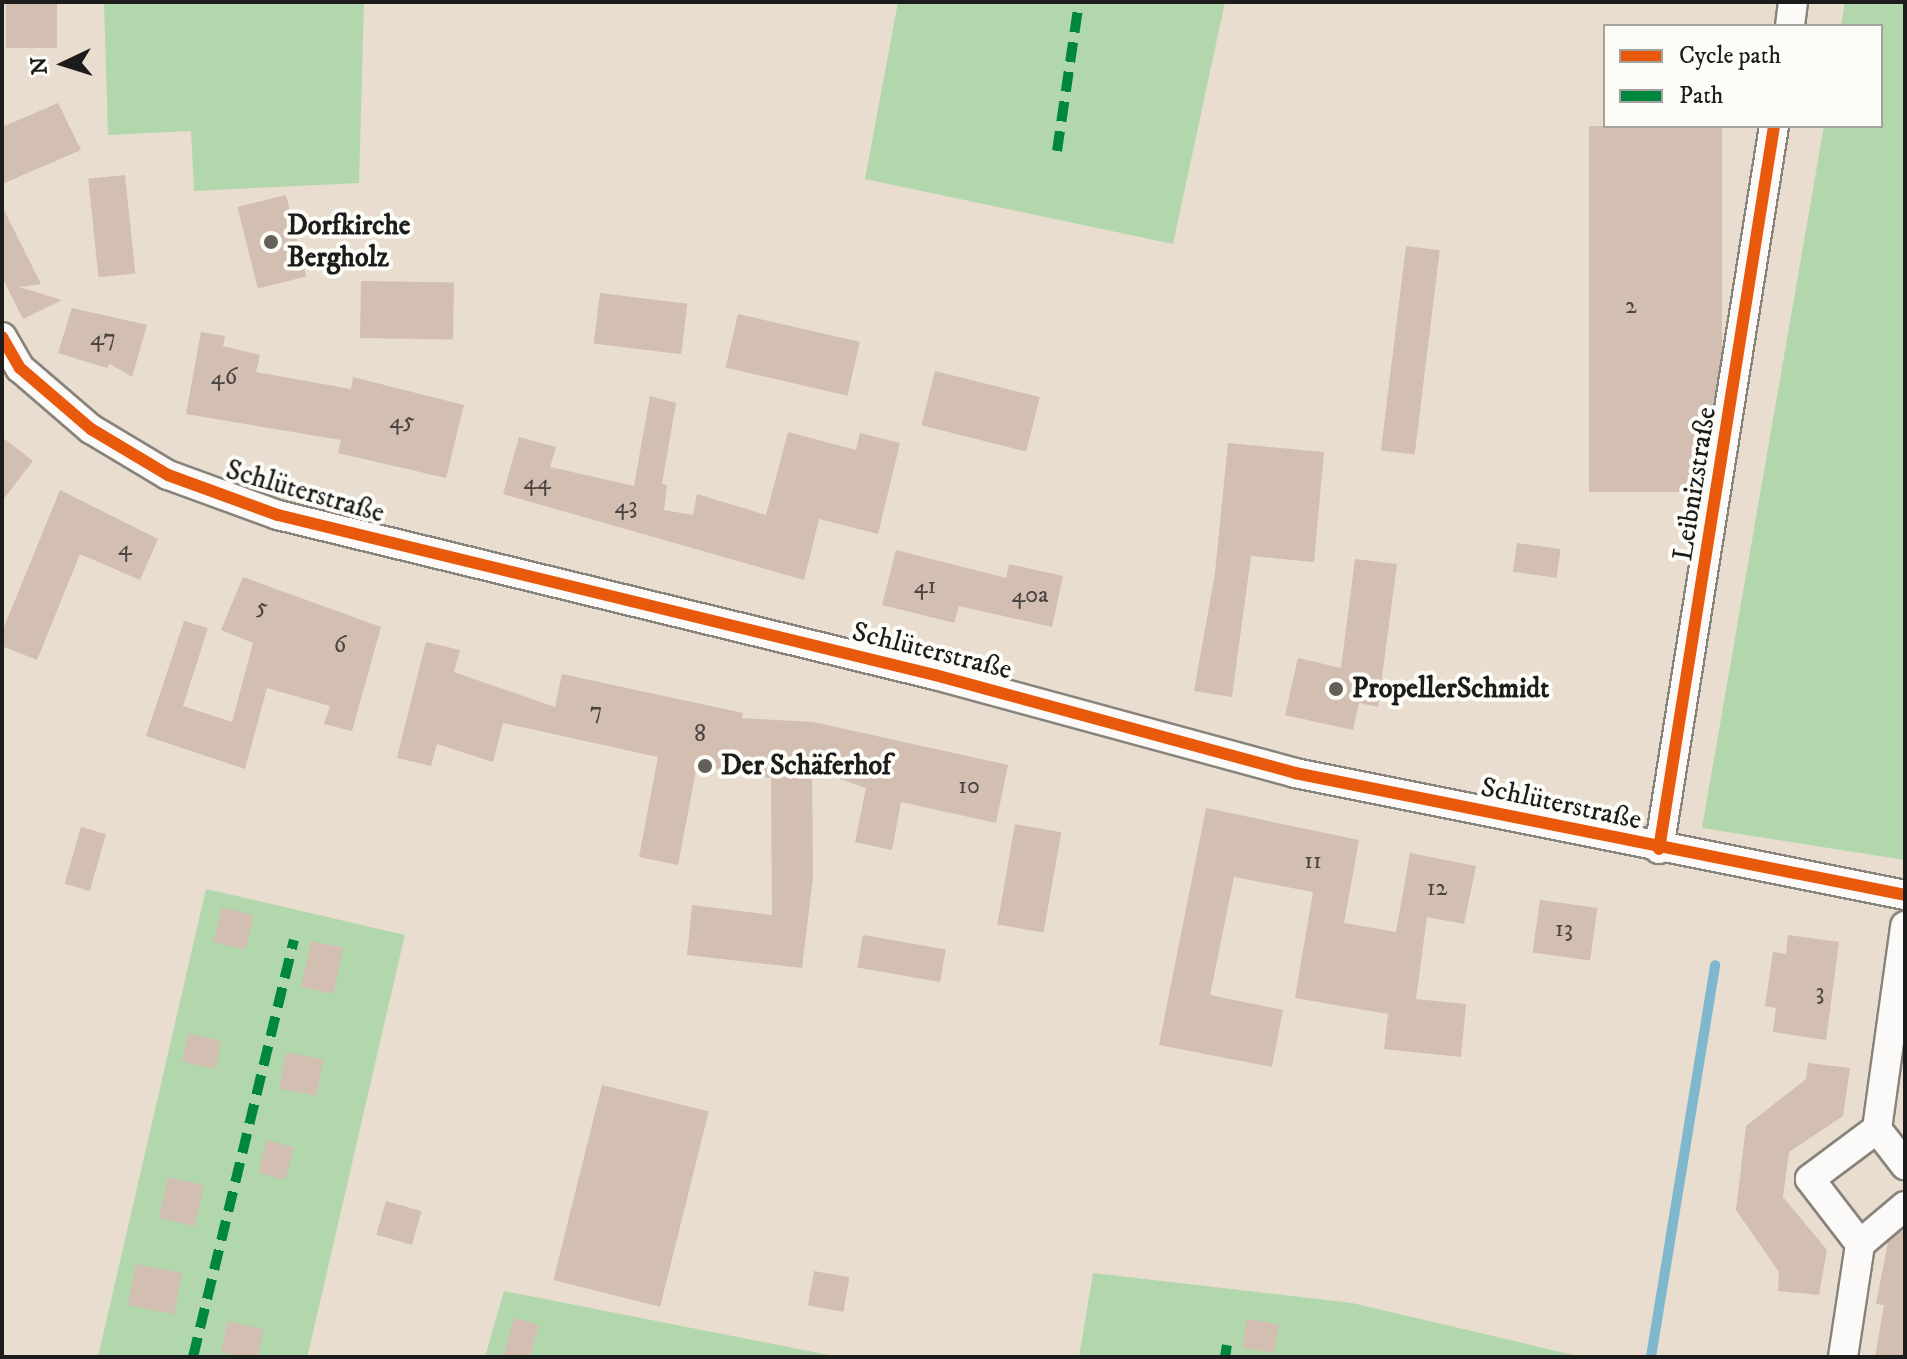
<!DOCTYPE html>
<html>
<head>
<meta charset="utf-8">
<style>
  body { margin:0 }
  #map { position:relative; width:1907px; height:1359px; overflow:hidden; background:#e8ddce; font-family:"IM FELL DW Pica",serif }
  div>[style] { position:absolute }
  .green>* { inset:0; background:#b2d7ac; transform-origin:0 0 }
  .stream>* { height:10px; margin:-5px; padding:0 5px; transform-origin:5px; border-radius:5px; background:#7eb7ce }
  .building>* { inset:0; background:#d2bfb1; transform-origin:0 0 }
  .roads { filter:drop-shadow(2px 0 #88837b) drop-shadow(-2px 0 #88837b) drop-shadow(0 2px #88837b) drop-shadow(0 -2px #88837b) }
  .minor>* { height:28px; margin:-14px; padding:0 14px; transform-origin:14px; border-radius:14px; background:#fcfaf8 }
  .quiet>* { height:10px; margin-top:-5px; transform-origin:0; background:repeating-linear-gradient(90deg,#00873e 0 20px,transparent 0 30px) }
  .cycleway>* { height:12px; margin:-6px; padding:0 6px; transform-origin:6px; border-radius:6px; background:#e8590c }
  .dots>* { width:22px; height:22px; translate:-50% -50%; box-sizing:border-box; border:4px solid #fdfcf7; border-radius:50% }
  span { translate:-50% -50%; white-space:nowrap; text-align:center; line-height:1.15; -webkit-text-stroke:8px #fdfcf7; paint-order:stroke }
  .number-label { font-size:24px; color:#4a4541 }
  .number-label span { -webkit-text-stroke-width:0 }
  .poi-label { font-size:28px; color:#1c1c1c; font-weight:700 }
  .left { translate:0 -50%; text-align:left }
  .street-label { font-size:28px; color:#1c1c1c }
  .frame { position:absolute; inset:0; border:4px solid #1c1c1c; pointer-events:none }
  .legend { position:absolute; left:1603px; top:24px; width:280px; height:104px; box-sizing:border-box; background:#fdfcf7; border:2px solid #a3a29f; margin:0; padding:10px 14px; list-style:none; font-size:24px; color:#1c1c1c }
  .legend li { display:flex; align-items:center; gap:16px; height:40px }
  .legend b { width:40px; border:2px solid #a3a29f }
  .north { position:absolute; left:24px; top:24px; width:80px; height:80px; -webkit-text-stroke:6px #fdfcf7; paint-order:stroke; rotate:266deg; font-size:22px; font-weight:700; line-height:32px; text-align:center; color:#1c1c1c }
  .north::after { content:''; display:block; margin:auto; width:28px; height:36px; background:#1c1c1c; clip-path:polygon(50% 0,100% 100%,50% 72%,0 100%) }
</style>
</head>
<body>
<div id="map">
  <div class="green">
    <div style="clip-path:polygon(104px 2px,364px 2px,359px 183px,194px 191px,191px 131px,108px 135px)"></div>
    <div style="clip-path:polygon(898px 2px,1225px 2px,1173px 244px,865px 179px)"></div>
    <div style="clip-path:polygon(1845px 2px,1905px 2px,1905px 860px,1702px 828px,1824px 126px,1881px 126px,1881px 26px,1841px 26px)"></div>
    <div style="left:206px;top:889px;width:204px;height:482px;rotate:13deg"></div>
    <div style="clip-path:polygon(1093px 1273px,1352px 1303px,1582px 1357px,1079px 1357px)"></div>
    <div style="clip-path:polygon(504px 1291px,839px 1357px,485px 1357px)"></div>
  </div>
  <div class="stream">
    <div style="left:1651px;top:1357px;width:397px;rotate:-80.7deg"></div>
  </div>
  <div class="building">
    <div style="left:6px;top:2px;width:51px;height:46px"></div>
    <div style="clip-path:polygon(58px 103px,81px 150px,2px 184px,2px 127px)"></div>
    <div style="left:1589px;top:126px;width:133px;height:366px"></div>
    <div style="left:125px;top:175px;width:99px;height:37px;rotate:84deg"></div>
    <div style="left:286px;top:195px;width:84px;height:50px;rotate:76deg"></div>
    <div style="clip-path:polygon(2px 206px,41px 284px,19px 287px,62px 300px,23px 319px,2px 277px)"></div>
    <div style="left:1406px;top:246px;width:34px;height:206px;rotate:7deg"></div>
    <div style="left:361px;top:281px;width:93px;height:57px;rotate:1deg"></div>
    <div style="left:600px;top:293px;width:88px;height:51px;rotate:7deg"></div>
    <div style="clip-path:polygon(72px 308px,147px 325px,132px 377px,110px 364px,107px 368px,58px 353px)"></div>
    <div style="left:738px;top:314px;width:125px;height:55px;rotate:13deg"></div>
    <div style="clip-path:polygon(201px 332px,225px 336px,223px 346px,260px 355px,256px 372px,351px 389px,353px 377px,464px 405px,446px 478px,338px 453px,341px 440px,186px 414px)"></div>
    <div style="left:935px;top:371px;width:108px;height:56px;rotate:14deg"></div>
    <div style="clip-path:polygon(650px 396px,676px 403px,662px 484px,667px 485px,664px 510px,693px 515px,697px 494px,766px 515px,788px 432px,856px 450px,860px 433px,900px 443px,878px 534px,819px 519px,804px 580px,503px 494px,519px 437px,556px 447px,550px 467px,634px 486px)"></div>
    <div style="clip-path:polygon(2px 437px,33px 461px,2px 501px)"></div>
    <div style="clip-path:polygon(1228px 443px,1324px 452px,1314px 562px,1251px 556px,1232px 697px,1194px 691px,1215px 573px)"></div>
    <div style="clip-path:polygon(60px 490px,158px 539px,140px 580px,80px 554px,37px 660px,2px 646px,2px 632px)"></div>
    <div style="left:1517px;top:543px;width:44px;height:29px;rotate:8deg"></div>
    <div style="clip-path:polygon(896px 550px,1006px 578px,1009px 564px,1063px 576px,1052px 627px,959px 606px,954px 623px,882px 605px)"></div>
    <div style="clip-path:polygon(1355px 559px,1397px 564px,1378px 707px,1359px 703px,1353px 730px,1285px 715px,1298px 658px,1341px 668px)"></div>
    <div style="clip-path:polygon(243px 577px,381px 627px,352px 731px,324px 724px,330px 706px,267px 688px,245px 769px,146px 736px,184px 621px,208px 628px,183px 706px,232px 722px,253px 643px,221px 630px)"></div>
    <div style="clip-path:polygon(426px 642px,460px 650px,454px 672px,555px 707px,562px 674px,743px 713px,742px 718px,813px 722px,1008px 765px,996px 823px,901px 802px,892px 850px,855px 842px,866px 788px,812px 769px,813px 877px,802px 968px,687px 955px,692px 905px,772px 915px,771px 778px,697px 765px,678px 865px,639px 857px,658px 757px,503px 723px,493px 762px,437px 744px,431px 766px,397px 758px)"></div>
    <div style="clip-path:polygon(1206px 808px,1359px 840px,1344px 923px,1396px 932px,1410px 853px,1476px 866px,1464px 924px,1427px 917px,1416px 999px,1466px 1004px,1461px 1057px,1384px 1049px,1388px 1014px,1295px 998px,1313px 892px,1234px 877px,1210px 995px,1283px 1010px,1272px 1067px,1159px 1045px)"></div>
    <div style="left:1015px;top:824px;width:47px;height:102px;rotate:10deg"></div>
    <div style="left:81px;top:827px;width:26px;height:59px;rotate:16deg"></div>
    <div style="left:1540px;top:900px;width:58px;height:53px;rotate:8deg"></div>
    <div style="left:222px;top:907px;width:33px;height:36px;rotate:14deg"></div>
    <div style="left:863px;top:935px;width:84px;height:33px;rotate:10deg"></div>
    <div style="clip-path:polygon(1788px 935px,1839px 942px,1826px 1040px,1773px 1032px,1776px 1008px,1765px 1006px,1773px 952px,1786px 954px)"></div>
    <div style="left:311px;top:941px;width:33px;height:47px;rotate:12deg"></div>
    <div style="left:189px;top:1033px;width:34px;height:29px;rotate:14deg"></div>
    <div style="left:286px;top:1052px;width:38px;height:37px;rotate:11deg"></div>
    <div style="clip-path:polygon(1808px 1063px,1850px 1068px,1843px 1116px,1789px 1152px,1783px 1197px,1827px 1250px,1819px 1295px,1778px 1291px,1779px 1272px,1736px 1210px,1746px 1126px,1806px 1079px)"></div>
    <div style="left:602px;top:1085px;width:110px;height:201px;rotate:14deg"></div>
    <div style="left:267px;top:1140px;width:28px;height:34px;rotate:15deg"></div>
    <div style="left:168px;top:1177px;width:37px;height:42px;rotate:13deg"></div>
    <div style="left:386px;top:1201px;width:37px;height:35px;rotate:16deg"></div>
    <div style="clip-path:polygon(1905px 1228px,1905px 1357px,1875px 1357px,1884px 1305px,1876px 1304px,1888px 1242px)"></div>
    <div style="left:136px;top:1264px;width:47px;height:42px;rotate:11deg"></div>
    <div style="left:814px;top:1271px;width:36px;height:35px;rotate:10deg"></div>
    <div style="clip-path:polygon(514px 1318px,539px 1325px,530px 1357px,503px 1357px)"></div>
    <div style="left:1247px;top:1319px;width:32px;height:29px;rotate:9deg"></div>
    <div style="left:228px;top:1321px;width:37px;height:32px;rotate:13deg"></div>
  </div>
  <div class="roads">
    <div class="minor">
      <div style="left:1790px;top:26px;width:24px;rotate:-83deg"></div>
      <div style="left:2px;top:337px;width:36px;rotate:60deg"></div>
      <div style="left:20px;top:368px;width:94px;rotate:40.7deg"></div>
      <div style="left:91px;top:429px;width:90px;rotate:30.9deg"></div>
      <div style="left:168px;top:475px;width:117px;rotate:20deg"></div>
      <div style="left:278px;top:515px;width:676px;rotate:13.69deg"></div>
      <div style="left:935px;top:675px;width:373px;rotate:15.2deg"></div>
      <div style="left:1295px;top:773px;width:622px;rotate:11.31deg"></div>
      <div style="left:1659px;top:849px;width:732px;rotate:-80.96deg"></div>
      <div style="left:1877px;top:1129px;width:205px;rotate:-82.1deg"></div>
      <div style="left:1860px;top:1244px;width:82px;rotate:-127.6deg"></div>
      <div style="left:1810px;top:1179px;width:84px;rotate:-36.7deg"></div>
      <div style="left:1877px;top:1129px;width:46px;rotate:52.1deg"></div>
      <div style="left:1843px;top:1357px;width:114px;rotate:-81.4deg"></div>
      <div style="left:1860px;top:1244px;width:59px;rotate:-40.2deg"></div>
    </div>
  </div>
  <div class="quiet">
    <div style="left:1057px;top:151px;width:151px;rotate:-81.6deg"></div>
    <div style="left:193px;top:1357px;width:429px;rotate:-76.4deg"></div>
    <div style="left:1225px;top:1357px;width:12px;rotate:-81deg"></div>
  </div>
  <div class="cycleway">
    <div style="left:2px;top:337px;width:36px;rotate:60deg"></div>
    <div style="left:20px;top:368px;width:94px;rotate:40.7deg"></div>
    <div style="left:91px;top:429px;width:90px;rotate:30.9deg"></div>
    <div style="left:168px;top:475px;width:117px;rotate:20deg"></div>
    <div style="left:278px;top:515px;width:676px;rotate:13.69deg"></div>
    <div style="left:935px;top:675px;width:373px;rotate:15.2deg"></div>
    <div style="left:1295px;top:773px;width:622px;rotate:11.31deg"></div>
    <div style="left:1659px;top:849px;width:732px;rotate:-80.96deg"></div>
  </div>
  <div class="dots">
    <div style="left:271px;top:242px;background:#63605a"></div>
    <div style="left:1336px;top:689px;background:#63605a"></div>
    <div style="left:705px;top:766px;background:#63605a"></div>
  </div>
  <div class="number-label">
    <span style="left:1631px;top:307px">2</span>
    <span style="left:103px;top:339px">47</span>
    <span style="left:224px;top:378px">46</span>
    <span style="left:402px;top:422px">45</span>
    <span style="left:537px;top:483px">44</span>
    <span style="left:626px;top:507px">43</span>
    <span style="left:125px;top:549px">4</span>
    <span style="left:925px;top:587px">41</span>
    <span style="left:1030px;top:596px">40a</span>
    <span style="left:262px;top:608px">5</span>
    <span style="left:340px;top:646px">6</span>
    <span style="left:596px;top:712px">7</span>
    <span style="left:700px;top:735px">8</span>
    <span style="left:969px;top:787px">10</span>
    <span style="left:1313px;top:862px">11</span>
    <span style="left:1437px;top:889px">12</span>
    <span style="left:1564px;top:930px">13</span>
    <span style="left:1820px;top:993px">3</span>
  </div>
  <div class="poi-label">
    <span class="left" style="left:287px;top:242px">Dorfkirche<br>Bergholz</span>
    <span class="left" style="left:1352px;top:689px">PropellerSchmidt</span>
    <span class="left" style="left:721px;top:766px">Der Schäferhof</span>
  </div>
  <div class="street-label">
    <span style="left:1695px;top:484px;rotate:-81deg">Leibnizstraße</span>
    <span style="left:305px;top:492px;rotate:16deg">Schlüterstraße</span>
    <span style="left:932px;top:651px;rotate:14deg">Schlüterstraße</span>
    <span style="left:1561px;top:804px;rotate:12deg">Schlüterstraße</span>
  </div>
  <div class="frame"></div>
  <ul class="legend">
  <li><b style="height:10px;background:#e8590c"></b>Cycle path</li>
  <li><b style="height:10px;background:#00873e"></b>Path</li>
  </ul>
  <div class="north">N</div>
</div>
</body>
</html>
